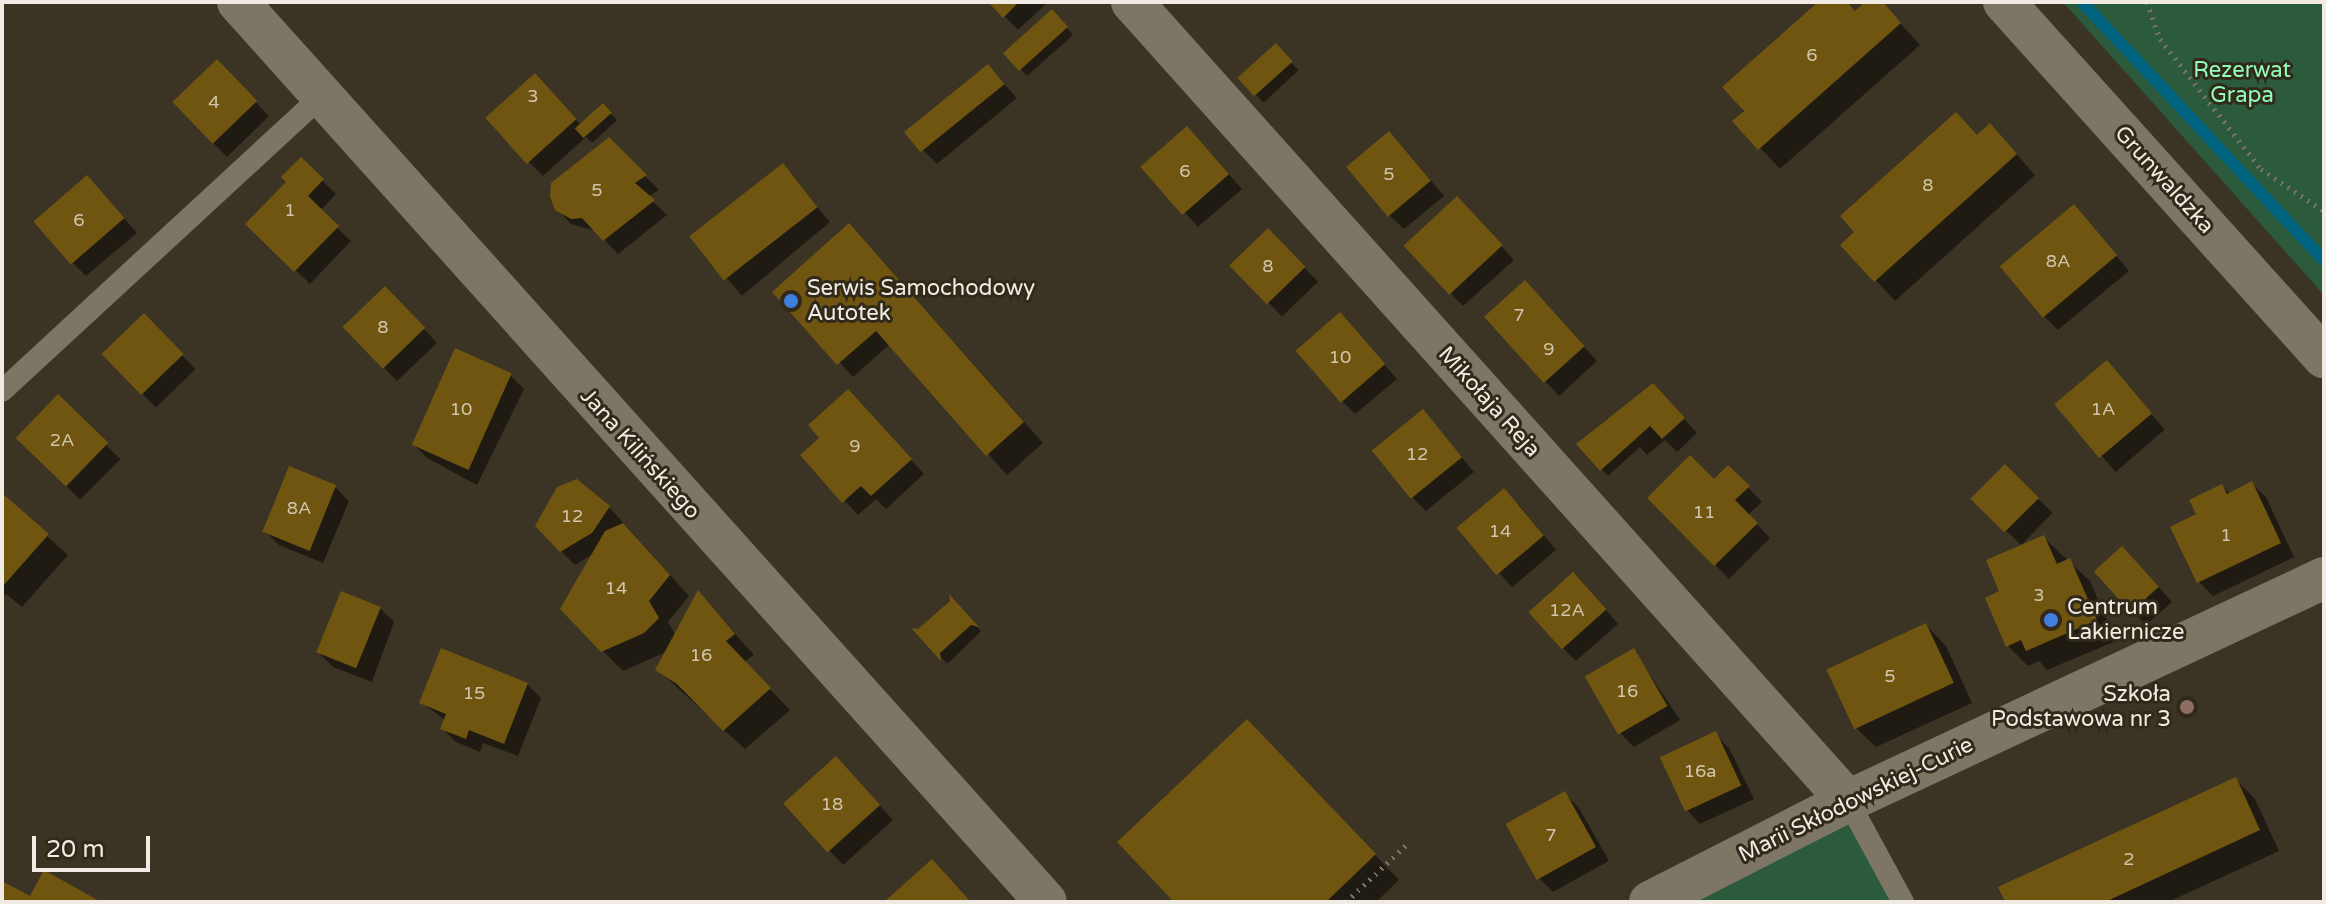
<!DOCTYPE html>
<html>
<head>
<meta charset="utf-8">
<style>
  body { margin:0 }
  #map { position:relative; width:2326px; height:904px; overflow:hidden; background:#3b3425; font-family:"Varela Round",sans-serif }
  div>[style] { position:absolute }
  .green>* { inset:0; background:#2b5a3c }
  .shadow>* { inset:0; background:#0007; transform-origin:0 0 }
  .stream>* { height:12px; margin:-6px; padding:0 6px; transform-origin:6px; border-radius:6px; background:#00637f }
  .building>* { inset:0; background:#6f550f; transform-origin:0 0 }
  .path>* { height:5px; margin-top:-2.5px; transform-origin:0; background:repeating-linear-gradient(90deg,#797366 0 2px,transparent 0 8px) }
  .service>* { height:22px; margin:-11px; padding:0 11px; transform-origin:11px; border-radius:11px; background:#7e7665 }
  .minor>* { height:42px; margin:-21px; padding:0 21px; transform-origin:21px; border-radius:21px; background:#7e7665 }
  .dots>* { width:22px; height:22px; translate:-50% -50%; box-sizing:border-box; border:4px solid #312a1b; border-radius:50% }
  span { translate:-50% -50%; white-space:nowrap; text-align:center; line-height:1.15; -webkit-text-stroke:6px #312a1b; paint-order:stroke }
  .number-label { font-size:18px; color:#d0c6ae }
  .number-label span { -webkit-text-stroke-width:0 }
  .park-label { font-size:22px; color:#91fdb6 }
  .street-label { font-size:22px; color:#f1ece3 }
  .poi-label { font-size:22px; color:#f1ece3 }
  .left { translate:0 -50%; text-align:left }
  .right { translate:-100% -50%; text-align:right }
  .frame { position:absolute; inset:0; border:4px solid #f1ece3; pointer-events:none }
  .scale { position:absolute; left:32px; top:836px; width:118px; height:36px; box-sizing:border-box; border:4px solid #f1ece3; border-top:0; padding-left:10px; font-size:24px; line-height:28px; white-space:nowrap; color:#f1ece3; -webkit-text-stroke:6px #312a1b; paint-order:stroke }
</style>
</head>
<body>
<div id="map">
  <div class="green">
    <div style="clip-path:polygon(2063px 2px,2324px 2px,2324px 294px,2323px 294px)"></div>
    <div style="clip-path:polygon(1848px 801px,1903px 902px,1673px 902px)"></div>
  </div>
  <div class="shadow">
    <div style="clip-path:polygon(991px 2px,1048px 2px,1018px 30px)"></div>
    <div style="clip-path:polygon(1821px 2px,1846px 2px,1856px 13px,1868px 2px,1881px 2px,1920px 45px,1780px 169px,1735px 121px)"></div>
    <div style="clip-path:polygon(1058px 18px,1073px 35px,1027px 76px,1006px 53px)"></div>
    <div style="left:1276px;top:46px;width:33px;height:48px;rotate:47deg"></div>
    <div style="clip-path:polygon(217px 62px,269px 116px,227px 157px,213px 143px)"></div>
    <div style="clip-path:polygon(1001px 81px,1017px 98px,937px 164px,923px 150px)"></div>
    <div style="clip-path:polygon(549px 90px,581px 125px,603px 106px,617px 120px,592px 143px,586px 137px,543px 176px,529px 162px)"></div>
    <div style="clip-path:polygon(1978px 137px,2009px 146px,2035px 175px,1895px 301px,1843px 245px)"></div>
    <div style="clip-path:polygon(609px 140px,659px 190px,648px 197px,667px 215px,618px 254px,596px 231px,571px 224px,557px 209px)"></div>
    <div style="clip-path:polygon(1201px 143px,1242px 189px,1198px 227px,1144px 168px)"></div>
    <div style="clip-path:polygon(1403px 148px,1444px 196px,1404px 229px,1390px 216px)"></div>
    <div style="clip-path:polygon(301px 160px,336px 194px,320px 211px,351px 241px,310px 284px,248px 224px,289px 182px)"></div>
    <div style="left:783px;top:166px;width:73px;height:115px;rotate:50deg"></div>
    <div style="clip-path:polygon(101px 192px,137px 233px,86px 276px,72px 262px)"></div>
    <div style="clip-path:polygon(1470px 212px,1514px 260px,1463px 306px,1449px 292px)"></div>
    <div style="clip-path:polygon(2088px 221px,2129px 271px,2058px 330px,2044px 316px)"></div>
    <div style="left:1268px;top:230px;width:72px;height:50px;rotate:46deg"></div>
    <div style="clip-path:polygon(869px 246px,1043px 443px,1007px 475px,890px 344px,853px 377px,775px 292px)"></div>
    <div style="clip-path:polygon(1539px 296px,1597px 361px,1559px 396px,1486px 317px)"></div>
    <div style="clip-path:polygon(399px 302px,437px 343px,397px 381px,344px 327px)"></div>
    <div style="left:144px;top:316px;width:74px;height:55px;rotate:46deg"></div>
    <div style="clip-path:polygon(1354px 329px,1397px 379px,1355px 414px,1341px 400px)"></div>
    <div style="left:2107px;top:363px;width:88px;height:65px;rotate:49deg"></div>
    <div style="clip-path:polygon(510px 375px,524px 389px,477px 485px,427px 458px,413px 444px)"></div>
    <div style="left:58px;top:397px;width:88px;height:57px;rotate:45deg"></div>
    <div style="clip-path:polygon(1667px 400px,1697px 433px,1677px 452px,1665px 440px,1647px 455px,1640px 447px,1608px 476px,1578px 444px,1608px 418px,1620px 431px)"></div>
    <div style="clip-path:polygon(862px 406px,924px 474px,886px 509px,876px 499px,858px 515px,802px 455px)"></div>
    <div style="clip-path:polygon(1436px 426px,1474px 472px,1426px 511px,1413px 498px)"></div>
    <div style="clip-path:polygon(1728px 467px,1762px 502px,1748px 515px,1770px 538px,1729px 579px,1650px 498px,1714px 482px)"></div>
    <div style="left:2005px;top:467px;width:66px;height:45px;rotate:44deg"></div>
    <div style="clip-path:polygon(2252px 484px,2266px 497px,2294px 557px,2213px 596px,2199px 582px,2199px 515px,2222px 486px,2230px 494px)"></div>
    <div style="clip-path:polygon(335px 487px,349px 501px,323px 563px,279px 545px,265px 531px)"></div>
    <div style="clip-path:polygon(2px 495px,68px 555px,22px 607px,6px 594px,2px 599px)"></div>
    <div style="clip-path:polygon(1518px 504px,1556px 550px,1512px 587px,1459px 528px)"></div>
    <div style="clip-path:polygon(609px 507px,689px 596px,668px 622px,676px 636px,698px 593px,754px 655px,744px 662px,790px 710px,745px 749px,658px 670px,668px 651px,623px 671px,603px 651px,594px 553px,575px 565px,561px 551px)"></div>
    <div style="clip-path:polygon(2044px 538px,2090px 581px,2116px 641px,2047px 670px,2039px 661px,2028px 666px,2008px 646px,2002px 592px)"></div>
    <div style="clip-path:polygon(2136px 562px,2172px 602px,2146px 625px,2132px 611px)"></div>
    <div style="clip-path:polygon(1587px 588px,1618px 624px,1576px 661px,1562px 647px)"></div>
    <div style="left:952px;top:601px;width:42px;height:47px;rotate:46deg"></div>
    <div style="clip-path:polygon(380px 608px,394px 622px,372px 682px,333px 667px,319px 653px)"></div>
    <div style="clip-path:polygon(1926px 625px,1946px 646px,1972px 703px,1876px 747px,1855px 727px)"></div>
    <div style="clip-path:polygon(1634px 651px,1680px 720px,1634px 747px,1620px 733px)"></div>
    <div style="clip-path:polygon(527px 684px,541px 698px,518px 756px,483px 743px,480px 752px,456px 742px,442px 728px,445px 720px,421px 702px)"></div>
    <div style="clip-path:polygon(1715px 734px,1729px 748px,1754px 799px,1700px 824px,1687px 810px)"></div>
    <div style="clip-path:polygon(1271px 746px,1399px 880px,1376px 902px,1177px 902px)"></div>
    <div style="clip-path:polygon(850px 772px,893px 820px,843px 865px,786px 804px)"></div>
    <div style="clip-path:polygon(2235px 779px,2255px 799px,2279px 851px,2168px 902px,2007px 902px)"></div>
    <div style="clip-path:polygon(1565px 794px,1579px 808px,1609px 861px,1553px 892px,1539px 878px,1509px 825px)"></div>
  </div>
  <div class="stream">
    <div style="left:2082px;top:2px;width:354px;rotate:46.9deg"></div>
  </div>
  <div class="building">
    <div style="clip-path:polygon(988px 2px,1019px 2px,1003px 18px)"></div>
    <div style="clip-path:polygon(1818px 2px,1847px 2px,1855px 11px,1865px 2px,1883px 2px,1901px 23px,1758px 150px,1732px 121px,1744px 111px,1722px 87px)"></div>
    <div style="left:1052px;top:9px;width:24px;height:66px;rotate:48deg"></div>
    <div style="left:1276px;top:43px;width:25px;height:52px;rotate:48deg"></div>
    <div style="left:217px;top:59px;width:58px;height:62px;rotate:46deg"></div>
    <div style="left:988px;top:64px;width:26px;height:108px;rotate:51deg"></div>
    <div style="left:535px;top:73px;width:62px;height:67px;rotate:48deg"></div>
    <div style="left:603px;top:103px;width:13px;height:38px;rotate:48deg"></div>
    <div style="clip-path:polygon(1956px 112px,1977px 135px,1990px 123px,2017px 154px,1874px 282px,1840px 245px,1854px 232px,1840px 216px)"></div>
    <div style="left:1187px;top:126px;width:64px;height:62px;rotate:49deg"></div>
    <div style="left:1389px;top:131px;width:65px;height:56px;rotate:50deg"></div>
    <div style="clip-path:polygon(609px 137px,647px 175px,635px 183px,655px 200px,603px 241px,582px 218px,571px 219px,555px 210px,550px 196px,551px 183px)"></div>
    <div style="clip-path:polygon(301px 157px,324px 179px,308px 196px,339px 226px,294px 272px,245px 224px,286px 182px,281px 177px)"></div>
    <div style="left:783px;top:163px;width:56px;height:119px;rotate:52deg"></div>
    <div style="left:87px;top:175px;width:57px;height:71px;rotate:49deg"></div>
    <div style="left:1457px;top:196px;width:67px;height:73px;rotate:47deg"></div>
    <div style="left:2074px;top:204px;width:67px;height:97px;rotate:50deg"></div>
    <div style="clip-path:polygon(849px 223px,1024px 422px,986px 456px,876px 331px,837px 365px,772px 292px)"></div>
    <div style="left:1268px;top:228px;width:54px;height:54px;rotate:46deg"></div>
    <div style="left:1525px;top:280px;width:89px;height:55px;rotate:48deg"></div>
    <div style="left:385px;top:286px;width:58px;height:59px;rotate:46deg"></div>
    <div style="left:1340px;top:312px;width:69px;height:59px;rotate:49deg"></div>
    <div style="left:144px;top:313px;width:57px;height:59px;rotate:46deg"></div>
    <div style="left:455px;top:348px;width:62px;height:106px;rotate:24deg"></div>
    <div style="left:2107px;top:360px;width:70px;height:69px;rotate:50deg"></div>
    <div style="clip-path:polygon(1653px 383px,1685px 418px,1662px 439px,1650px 426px,1600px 471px,1576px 444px)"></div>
    <div style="clip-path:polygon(848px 389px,912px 459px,871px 496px,861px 486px,842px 503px,800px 455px,819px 438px,808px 425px)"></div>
    <div style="left:58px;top:394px;width:70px;height:61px;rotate:44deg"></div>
    <div style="left:1423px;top:409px;width:62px;height:66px;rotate:51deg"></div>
    <div style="clip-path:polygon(1690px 455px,1714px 479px,1728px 465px,1750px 486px,1735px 500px,1758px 523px,1714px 566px,1647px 498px)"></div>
    <div style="left:2005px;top:464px;width:48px;height:49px;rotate:45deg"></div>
    <div style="left:289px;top:466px;width:51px;height:71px;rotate:22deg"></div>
    <div style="clip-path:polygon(577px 479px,610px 506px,592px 533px,560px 552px,535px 526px,557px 487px)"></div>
    <div style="clip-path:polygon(2252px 481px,2281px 543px,2197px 583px,2170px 527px,2196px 514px,2189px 500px,2222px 484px,2227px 494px)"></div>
    <div style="left:1504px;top:488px;width:62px;height:62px;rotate:50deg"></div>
    <div style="clip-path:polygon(2px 493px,49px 534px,2px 587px)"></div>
    <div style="clip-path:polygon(623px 523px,670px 575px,649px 601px,659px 618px,644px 633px,601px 652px,560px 609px,605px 531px)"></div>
    <div style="clip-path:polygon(2044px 535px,2057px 564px,2070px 558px,2097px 620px,2026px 651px,2021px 640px,2006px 647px,1985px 598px,1999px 591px,1986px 560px)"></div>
    <div style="left:2122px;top:546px;width:55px;height:38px;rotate:48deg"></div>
    <div style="left:1573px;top:572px;width:50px;height:60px;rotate:48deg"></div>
    <div style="clip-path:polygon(698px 590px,735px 634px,726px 641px,771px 688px,723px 731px,677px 684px,655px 670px)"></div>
    <div style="left:341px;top:591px;width:43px;height:66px;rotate:22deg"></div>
    <div style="clip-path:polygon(949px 594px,979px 627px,971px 625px,940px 653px,941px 661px,911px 628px,918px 629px,950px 601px)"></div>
    <div style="left:1926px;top:623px;width:66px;height:110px;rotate:65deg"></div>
    <div style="clip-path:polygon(441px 648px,528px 683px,504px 744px,469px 730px,466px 739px,440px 729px,446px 714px,419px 703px)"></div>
    <div style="left:1634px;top:648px;width:67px;height:57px;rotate:60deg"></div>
    <div style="clip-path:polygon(1247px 719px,1376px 854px,1326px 902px,1174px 902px,1117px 842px)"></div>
    <div style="left:1716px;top:731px;width:60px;height:62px;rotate:65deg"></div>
    <div style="left:836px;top:756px;width:66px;height:71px;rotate:48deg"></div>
    <div style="clip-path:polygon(2236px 777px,2260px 830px,2105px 902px,2005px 902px,1998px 887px)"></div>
    <div style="left:1565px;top:791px;width:64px;height:68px;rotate:61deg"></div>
    <div style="clip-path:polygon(932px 859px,971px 902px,884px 902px)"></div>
    <div style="clip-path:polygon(44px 870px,101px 902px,2px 902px,2px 881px,30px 896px)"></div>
  </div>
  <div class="path">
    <div style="left:2147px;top:2px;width:39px;rotate:71deg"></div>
    <div style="left:2160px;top:39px;width:165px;rotate:52.2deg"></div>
    <div style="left:2261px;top:169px;width:76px;rotate:33.7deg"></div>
    <div style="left:1346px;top:902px;width:83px;rotate:-43.5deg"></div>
  </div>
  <div class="service">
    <div style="left:2px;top:391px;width:435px;rotate:-42.7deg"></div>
    <div style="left:1848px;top:801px;width:115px;rotate:61.4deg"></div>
  </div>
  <div class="minor">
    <div style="left:238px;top:2px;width:1209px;rotate:48.08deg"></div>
    <div style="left:1132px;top:2px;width:1073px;rotate:48.14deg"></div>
    <div style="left:2004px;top:2px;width:478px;rotate:48deg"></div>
    <div style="left:1650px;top:902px;width:222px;rotate:-27deg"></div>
    <div style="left:1848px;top:801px;width:526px;rotate:-25.1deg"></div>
  </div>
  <div class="dots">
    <div style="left:791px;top:301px;background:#3f7fe0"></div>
    <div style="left:2051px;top:620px;background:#3f7fe0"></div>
    <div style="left:2187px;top:707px;background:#8d6e63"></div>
  </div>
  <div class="number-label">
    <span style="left:1812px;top:55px">6</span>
    <span style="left:533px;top:96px">3</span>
    <span style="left:214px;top:102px">4</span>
    <span style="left:1185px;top:171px">6</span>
    <span style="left:1389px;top:174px">5</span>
    <span style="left:1928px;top:185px">8</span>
    <span style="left:597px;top:190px">5</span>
    <span style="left:290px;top:210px">1</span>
    <span style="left:79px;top:220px">6</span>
    <span style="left:2058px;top:261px">8A</span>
    <span style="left:1268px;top:266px">8</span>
    <span style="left:1519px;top:315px">7</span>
    <span style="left:383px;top:327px">8</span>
    <span style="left:1549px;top:349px">9</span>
    <span style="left:1340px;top:357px">10</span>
    <span style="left:461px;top:409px">10</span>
    <span style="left:2103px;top:409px">1A</span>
    <span style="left:62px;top:440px">2A</span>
    <span style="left:855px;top:446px">9</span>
    <span style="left:1417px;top:454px">12</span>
    <span style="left:299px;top:508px">8A</span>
    <span style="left:1704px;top:512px">11</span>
    <span style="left:572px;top:516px">12</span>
    <span style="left:1500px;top:531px">14</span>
    <span style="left:2226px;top:535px">1</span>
    <span style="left:616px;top:588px">14</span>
    <span style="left:2039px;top:595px">3</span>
    <span style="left:1567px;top:610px">12A</span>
    <span style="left:701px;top:655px">16</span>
    <span style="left:1890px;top:676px">5</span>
    <span style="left:1627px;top:691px">16</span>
    <span style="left:474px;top:693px">15</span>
    <span style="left:1700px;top:771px">16a</span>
    <span style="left:832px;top:804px">18</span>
    <span style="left:1551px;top:835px">7</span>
    <span style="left:2129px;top:859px">2</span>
  </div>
  <div class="park-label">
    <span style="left:2242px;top:83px">Rezerwat<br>Grapa</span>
  </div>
  <div class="street-label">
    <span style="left:2164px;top:180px;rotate:48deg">Grunwaldzka</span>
    <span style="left:1489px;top:402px;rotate:48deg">Mikołaja Reja</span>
    <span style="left:640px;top:454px;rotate:48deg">Jana Kilińskiego</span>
    <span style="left:1856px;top:800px;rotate:-26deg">Marii Skłodowskiej-Curie</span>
  </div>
  <div class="poi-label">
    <span class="left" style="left:807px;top:301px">Serwis Samochodowy<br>Autotek</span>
    <span class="left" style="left:2067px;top:620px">Centrum<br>Lakiernicze</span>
    <span class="right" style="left:2171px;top:707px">Szkoła<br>Podstawowa nr 3</span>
  </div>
  <div class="frame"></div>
  <div class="scale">20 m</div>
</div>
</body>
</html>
